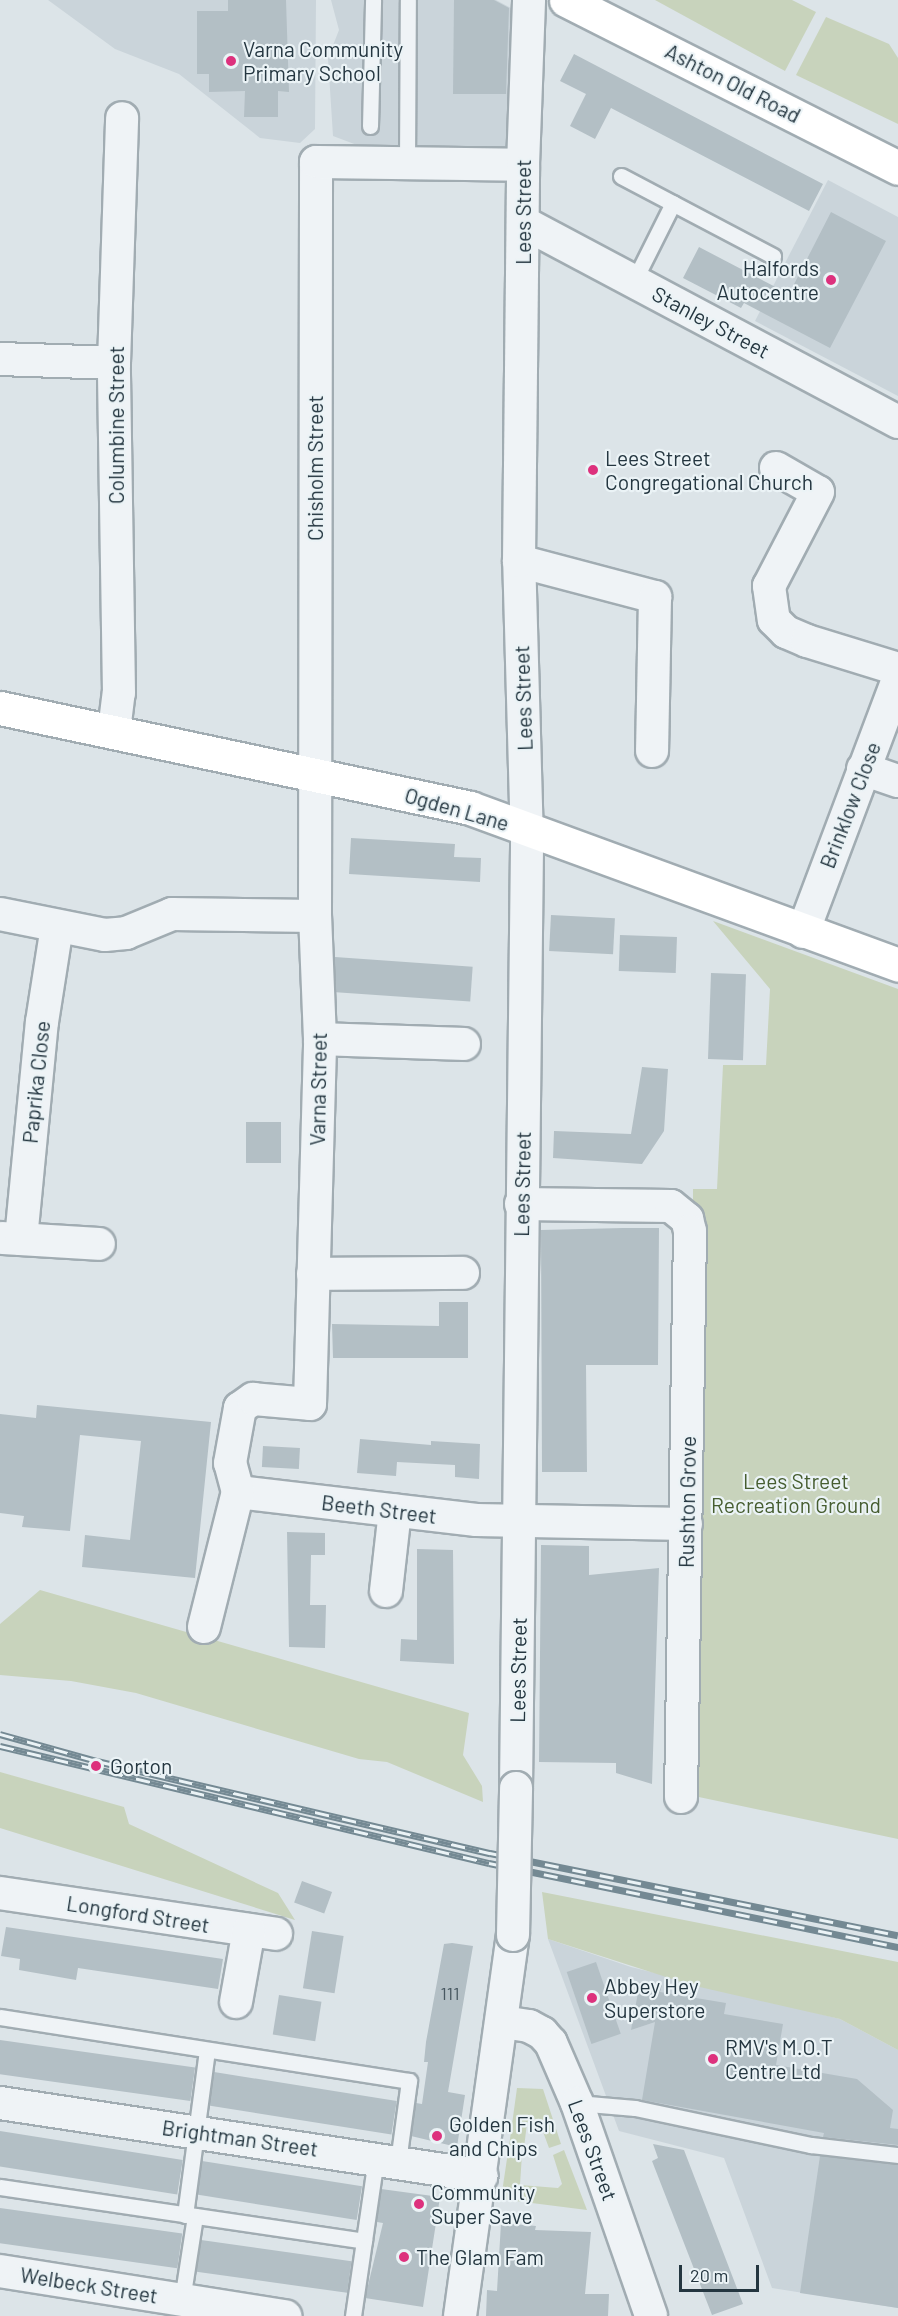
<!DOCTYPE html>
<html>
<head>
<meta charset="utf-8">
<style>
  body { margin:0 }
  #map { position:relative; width:898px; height:2316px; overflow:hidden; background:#dce4e8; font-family:Barlow,sans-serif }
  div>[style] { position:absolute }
  .built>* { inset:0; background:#cad4da }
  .green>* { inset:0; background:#c8d3bc }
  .building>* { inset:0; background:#b3bfc5; transform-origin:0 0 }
  .roads { filter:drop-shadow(2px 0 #a1acb2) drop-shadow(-2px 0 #a1acb2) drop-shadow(0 2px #a1acb2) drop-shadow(0 -2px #a1acb2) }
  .lane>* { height:15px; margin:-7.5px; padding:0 7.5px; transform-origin:7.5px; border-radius:7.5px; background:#eff3f6 }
  .street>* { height:32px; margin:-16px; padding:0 16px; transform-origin:16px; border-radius:16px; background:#eff3f6 }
  .secondary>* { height:33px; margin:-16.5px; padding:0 16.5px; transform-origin:16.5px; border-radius:16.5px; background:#fff }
  .highway>* { height:33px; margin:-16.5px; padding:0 16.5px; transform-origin:16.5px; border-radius:16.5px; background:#fff }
  .rail>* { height:7px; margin-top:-3.5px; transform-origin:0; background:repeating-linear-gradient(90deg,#ebf3f6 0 14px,#748993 0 28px); box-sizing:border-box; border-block:2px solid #748993 }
  .bridges { filter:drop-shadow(2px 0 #a1acb2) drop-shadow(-2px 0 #a1acb2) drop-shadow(0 2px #a1acb2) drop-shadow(0 -2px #a1acb2) }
  .street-bridge>* { height:32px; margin:-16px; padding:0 16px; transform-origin:16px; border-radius:16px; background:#eff3f6 }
  .dots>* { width:16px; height:16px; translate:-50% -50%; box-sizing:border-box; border:3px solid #ebf3f6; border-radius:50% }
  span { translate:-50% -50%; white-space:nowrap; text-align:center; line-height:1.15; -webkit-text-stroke:4.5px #ebf3f6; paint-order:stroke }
  .number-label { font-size:18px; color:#485861 }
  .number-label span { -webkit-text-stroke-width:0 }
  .poi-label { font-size:21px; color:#243640 }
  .left { translate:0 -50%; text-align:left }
  .right { translate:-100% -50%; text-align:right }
  .street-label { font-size:21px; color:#243640 }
  .park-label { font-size:21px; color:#465d30 }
  .scale { position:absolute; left:679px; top:2265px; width:80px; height:27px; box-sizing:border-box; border:3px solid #243640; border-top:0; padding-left:8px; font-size:18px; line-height:21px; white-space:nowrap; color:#243640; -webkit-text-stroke:4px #ebf3f6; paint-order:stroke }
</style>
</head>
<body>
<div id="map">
  <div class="built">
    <div style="clip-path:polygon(48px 0,316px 0,315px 129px,300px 143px,260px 138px,179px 74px,115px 49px)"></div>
    <div style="clip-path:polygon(331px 0,496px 0,511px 8px,508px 148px,357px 145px,333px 136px,328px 58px,339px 30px)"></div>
    <div style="clip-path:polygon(828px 180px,898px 217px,898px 396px,755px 321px)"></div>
    <div style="clip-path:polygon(548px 1939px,631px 1967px,840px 2019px,898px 2050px,898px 2308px,772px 2288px,724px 2158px,619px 2131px)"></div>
  </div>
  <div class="green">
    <div style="clip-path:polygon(655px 0,792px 0,816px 12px,785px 71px)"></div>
    <div style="clip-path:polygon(826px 17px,889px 44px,898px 58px,898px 124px,796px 75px)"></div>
    <div style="clip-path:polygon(713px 921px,898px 989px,898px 1839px,694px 1796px,693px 1189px,717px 1189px,723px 1065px,766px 1065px,770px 989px)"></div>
    <div style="clip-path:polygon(40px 1590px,469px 1713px,463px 1755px,482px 1786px,483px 1802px,387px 1762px,359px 1759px,136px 1693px,71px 1681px,0 1675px,0 1624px)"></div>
    <div style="clip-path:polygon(0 1772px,124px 1807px,129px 1824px,278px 1893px,295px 1920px,0 1828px)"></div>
    <div style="clip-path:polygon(542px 1892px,898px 1962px,898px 2050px,840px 2019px,691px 1985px,548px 1939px)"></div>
    <div style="clip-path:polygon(517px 2088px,543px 2089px,561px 2144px,549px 2148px,539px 2121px,531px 2117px,527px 2123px,524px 2148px,509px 2146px)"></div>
    <div style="clip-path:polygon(564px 2150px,587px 2210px,501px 2199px,508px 2152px,522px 2154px,520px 2185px,558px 2188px,562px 2184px,553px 2155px)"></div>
  </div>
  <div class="building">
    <div style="clip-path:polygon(228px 0,286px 0,289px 92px,278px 91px,278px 117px,244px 117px,245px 91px,209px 92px,209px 74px,197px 74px,197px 11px,228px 11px)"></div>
    <div style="clip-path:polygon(454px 0,494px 0,509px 8px,506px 94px,453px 94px)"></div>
    <div style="clip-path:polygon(574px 54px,823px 184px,809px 211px,611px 108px,595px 139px,570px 126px,586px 94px,560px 81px)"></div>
    <div style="clip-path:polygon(831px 212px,886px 241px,830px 348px,744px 303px,741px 308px,683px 278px,699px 247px,789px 294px)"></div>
    <div style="clip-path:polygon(351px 838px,455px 844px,454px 857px,481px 858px,480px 882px,349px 874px)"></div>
    <div style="left:551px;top:915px;width:64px;height:36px;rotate:3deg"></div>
    <div style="left:620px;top:935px;width:57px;height:36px;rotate:2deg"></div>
    <div style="left:335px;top:957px;width:138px;height:35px;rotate:4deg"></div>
    <div style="left:711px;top:973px;width:35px;height:86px;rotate:2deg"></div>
    <div style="clip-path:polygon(642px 1067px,668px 1069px,664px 1131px,642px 1164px,553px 1158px,554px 1131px,631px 1134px)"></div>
    <div style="left:246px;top:1122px;width:35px;height:41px"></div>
    <div style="clip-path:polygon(623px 1228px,659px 1228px,658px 1365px,586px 1365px,587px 1472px,542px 1472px,541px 1230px)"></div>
    <div style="clip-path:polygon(439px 1302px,468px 1302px,468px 1358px,333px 1358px,332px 1324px,439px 1326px)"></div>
    <div style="clip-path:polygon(37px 1405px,211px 1422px,195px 1578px,82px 1567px,85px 1535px,130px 1540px,141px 1441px,80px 1435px,70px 1531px,22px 1527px,24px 1516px,0 1513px,0 1414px,36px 1418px)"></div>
    <div style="clip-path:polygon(360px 1439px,431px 1445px,431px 1441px,480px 1444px,479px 1479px,455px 1477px,455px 1465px,397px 1462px,396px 1476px,357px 1473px)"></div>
    <div style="left:263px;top:1446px;width:37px;height:21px;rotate:3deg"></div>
    <div style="clip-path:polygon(287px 1532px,325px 1533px,325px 1555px,311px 1555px,310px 1605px,326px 1605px,325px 1648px,289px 1647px)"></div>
    <div style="clip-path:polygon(541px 1545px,589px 1546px,589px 1575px,659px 1568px,652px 1784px,616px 1773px,616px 1763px,539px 1762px)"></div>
    <div style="clip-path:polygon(417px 1549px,453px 1550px,454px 1664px,400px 1661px,401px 1639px,417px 1640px)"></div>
    <div style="left:302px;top:1881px;width:32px;height:23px;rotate:20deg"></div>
    <div style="clip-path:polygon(6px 1927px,223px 1959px,218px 1989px,78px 1968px,76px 1980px,19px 1970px,20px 1959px,1px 1956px)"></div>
    <div style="left:312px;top:1931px;width:32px;height:58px;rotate:9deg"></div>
    <div style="clip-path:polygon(452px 1943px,473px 1946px,448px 2092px,465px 2095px,457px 2147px,411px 2136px,416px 2103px,422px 2104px,428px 2062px,424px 2062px,426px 2042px,444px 1944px)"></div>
    <div style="left:596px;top:1962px;width:76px;height:31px;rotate:71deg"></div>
    <div style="clip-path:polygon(640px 1982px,662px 1985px,660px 1992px,726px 2003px,724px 2014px,783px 2024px,776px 2065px,857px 2079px,893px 2110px,890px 2128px,898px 2129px,898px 2145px,823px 2137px,824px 2133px,642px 2100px,655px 2022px,631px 2030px)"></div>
    <div style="left:279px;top:1995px;width:43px;height:40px;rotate:9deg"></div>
    <div style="left:0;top:2040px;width:197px;height:34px;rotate:8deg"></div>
    <div style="left:214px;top:2072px;width:185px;height:34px;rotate:9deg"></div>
    <div style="left:0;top:2131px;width:185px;height:35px;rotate:9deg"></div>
    <div style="clip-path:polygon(653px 2144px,684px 2150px,743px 2304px,712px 2315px,652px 2161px,658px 2158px)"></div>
    <div style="clip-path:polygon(820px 2156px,898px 2165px,898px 2308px,800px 2293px)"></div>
    <div style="left:202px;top:2161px;width:162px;height:34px;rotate:9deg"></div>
    <div style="clip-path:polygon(381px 2189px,440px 2197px,423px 2307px,365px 2298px,383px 2223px,377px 2222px)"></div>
    <div style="left:0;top:2208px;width:184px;height:35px;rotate:8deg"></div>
    <div style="clip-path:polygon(501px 2223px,536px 2226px,535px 2230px,591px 2232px,585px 2294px,609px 2294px,608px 2316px,486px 2316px,487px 2290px,497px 2291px)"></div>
    <div style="left:201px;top:2240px;width:152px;height:32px;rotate:8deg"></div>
  </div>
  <div class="roads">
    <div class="lane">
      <div style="left:370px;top:126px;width:126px;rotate:-88.6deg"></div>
      <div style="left:407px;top:165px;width:165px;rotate:-89.7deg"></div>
      <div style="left:621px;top:176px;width:172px;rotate:27.8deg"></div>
      <div style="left:634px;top:281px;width:87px;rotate:-63.4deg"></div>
      <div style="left:0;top:2017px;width:414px;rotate:8.9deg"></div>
      <div style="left:409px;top:2081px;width:81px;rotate:97.8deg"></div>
      <div style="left:577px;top:2103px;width:58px;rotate:4.9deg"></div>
      <div style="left:635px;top:2108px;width:180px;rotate:11.9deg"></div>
      <div style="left:811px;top:2145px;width:88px;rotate:6.6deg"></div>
      <div style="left:0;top:2187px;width:368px;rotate:8.4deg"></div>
      <div style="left:185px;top:2215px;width:166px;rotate:-82.4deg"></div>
      <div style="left:182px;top:2300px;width:85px;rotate:-81.2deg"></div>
      <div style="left:353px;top:2316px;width:160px;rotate:-81.7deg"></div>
    </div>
    <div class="street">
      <div style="left:524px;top:223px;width:424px;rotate:28deg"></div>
      <div style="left:0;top:359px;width:114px;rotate:2deg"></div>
      <div style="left:776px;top:468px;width:48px;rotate:29.7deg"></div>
      <div style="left:818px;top:492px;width:106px;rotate:117.5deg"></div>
      <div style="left:769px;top:586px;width:34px;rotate:82deg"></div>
      <div style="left:774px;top:620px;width:17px;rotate:45deg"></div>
      <div style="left:786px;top:632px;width:23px;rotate:23deg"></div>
      <div style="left:807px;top:641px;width:95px;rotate:17.1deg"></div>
      <div style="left:519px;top:561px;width:141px;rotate:14.8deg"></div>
      <div style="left:655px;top:597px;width:154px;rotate:91.1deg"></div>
      <div style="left:114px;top:731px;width:38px;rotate:-83deg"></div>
      <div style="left:119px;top:693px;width:330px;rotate:-90.9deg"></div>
      <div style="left:114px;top:363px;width:245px;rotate:-88.1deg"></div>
      <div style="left:863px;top:769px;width:37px;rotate:19deg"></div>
      <div style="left:0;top:914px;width:107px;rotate:11.3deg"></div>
      <div style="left:105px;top:935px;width:21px;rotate:-5deg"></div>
      <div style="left:126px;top:933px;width:50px;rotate:-22.4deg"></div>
      <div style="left:172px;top:914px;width:143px;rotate:0.8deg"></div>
      <div style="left:803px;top:932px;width:270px;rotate:-69.4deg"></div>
      <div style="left:320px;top:1039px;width:144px;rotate:2deg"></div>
      <div style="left:521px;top:1204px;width:150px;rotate:0.8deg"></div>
      <div style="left:671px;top:1206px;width:21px;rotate:39deg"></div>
      <div style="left:687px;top:1219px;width:12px;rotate:76deg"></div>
      <div style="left:690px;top:1231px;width:566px;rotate:90.91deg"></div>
      <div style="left:2px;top:1238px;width:97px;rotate:3.5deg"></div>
      <div style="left:21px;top:1239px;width:218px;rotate:-84.5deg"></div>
      <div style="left:42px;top:1022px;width:97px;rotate:-81.1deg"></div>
      <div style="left:313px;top:1274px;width:150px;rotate:-0.4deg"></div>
      <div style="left:238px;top:1492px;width:240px;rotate:6.7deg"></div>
      <div style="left:476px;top:1520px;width:210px;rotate:1.1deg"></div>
      <div style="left:386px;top:1591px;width:81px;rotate:-83.6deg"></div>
      <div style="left:204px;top:1627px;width:139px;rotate:-75.9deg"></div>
      <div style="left:238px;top:1492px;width:30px;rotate:-105deg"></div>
      <div style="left:230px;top:1463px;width:56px;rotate:-79.7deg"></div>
      <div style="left:240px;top:1408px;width:16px;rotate:-35deg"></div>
      <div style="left:253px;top:1399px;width:57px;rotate:5deg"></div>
      <div style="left:310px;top:1404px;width:365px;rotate:-88.4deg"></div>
      <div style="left:320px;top:1039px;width:123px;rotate:-92.3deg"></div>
      <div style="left:315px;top:916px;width:754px;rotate:-89.92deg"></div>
      <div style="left:316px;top:162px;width:207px;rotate:0.8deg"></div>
      <div style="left:516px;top:1788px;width:947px;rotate:-89.33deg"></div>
      <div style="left:527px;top:841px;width:280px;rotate:-91.6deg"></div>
      <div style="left:519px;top:561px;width:396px;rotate:-89.4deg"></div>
      <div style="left:523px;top:165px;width:165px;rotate:-87.9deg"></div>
      <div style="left:0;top:1893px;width:279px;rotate:8.4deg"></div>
      <div style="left:236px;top:2002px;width:73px;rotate:-79.8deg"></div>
      <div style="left:503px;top:2022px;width:26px;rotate:9deg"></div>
      <div style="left:529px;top:2026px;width:15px;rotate:28deg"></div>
      <div style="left:542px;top:2033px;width:13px;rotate:48deg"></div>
      <div style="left:551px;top:2043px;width:65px;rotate:66.6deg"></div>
      <div style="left:577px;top:2103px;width:225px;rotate:70.8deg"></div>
      <div style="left:0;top:2103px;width:487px;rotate:8.6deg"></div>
      <div style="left:0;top:2271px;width:289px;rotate:9deg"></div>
      <div style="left:460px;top:2316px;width:385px;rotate:-82.1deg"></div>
    </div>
    <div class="secondary">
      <div style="left:0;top:708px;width:481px;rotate:12deg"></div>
      <div style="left:470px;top:808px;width:456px;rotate:20.1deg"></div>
    </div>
    <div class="highway">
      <div style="left:566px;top:0;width:372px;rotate:26.8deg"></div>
    </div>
  </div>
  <div class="rail">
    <div style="left:0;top:1734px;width:101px;rotate:15.6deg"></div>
    <div style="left:97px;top:1761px;width:404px;rotate:13.2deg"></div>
    <div style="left:490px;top:1853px;width:416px;rotate:11.4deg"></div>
    <div style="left:0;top:1746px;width:503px;rotate:13.46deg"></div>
    <div style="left:489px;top:1863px;width:418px;rotate:11.6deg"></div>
  </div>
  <div class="bridges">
    <div class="street-bridge">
      <div style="left:513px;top:1935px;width:147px;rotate:-88.8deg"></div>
    </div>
  </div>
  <div class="dots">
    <div style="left:231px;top:61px;background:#dd317d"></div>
    <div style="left:831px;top:280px;background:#dd317d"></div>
    <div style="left:593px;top:470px;background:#dd317d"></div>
    <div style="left:96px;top:1766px;background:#dd317d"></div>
    <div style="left:592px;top:1998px;background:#dd317d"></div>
    <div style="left:713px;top:2059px;background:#dd317d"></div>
    <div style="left:437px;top:2136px;background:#dd317d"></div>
    <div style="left:419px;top:2204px;background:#dd317d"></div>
    <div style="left:404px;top:2257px;background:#dd317d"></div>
  </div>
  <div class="number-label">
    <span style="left:450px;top:1993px">111</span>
  </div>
  <div class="poi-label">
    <span class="left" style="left:243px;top:61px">Varna Community<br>Primary School</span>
    <span class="right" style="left:819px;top:280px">Halfords<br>Autocentre</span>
    <span class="left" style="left:605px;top:470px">Lees Street<br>Congregational Church</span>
    <span class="left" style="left:110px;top:1766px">Gorton</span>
    <span class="left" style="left:604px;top:1998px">Abbey Hey<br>Superstore</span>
    <span class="left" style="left:725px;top:2059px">RMV's M.O.T<br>Centre Ltd</span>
    <span class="left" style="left:449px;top:2136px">Golden Fish<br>and Chips</span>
    <span class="left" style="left:431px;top:2204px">Community<br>Super Save</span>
    <span class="left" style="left:416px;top:2257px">The Glam Fam</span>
  </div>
  <div class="street-label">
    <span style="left:733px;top:83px;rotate:27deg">Ashton Old Road</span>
    <span style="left:523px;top:212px;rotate:-90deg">Lees Street</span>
    <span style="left:711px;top:322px;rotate:28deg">Stanley Street</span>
    <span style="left:116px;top:425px;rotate:-90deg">Columbine Street</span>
    <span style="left:315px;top:468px;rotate:-90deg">Chisholm Street</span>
    <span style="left:523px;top:698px;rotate:-92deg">Lees Street</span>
    <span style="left:850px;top:805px;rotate:-69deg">Brinklow Close</span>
    <span style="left:457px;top:809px;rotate:16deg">Ogden Lane</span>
    <span style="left:36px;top:1082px;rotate:-84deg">Paprika Close</span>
    <span style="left:318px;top:1089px;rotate:-89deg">Varna Street</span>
    <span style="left:522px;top:1184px;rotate:-89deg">Lees Street</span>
    <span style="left:687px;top:1502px;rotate:-89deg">Rushton Grove</span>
    <span style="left:379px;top:1509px;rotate:7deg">Beeth Street</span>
    <span style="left:518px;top:1670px;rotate:-89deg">Lees Street</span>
    <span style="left:138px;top:1914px;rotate:9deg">Longford Street</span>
    <span style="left:240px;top:2138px;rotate:8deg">Brightman Street</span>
    <span style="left:593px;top:2150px;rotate:70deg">Lees Street</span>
    <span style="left:89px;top:2285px;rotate:9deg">Welbeck Street</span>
  </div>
  <div class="park-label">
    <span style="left:796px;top:1493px">Lees Street<br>Recreation Ground</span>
  </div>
  <div class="scale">20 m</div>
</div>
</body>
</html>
